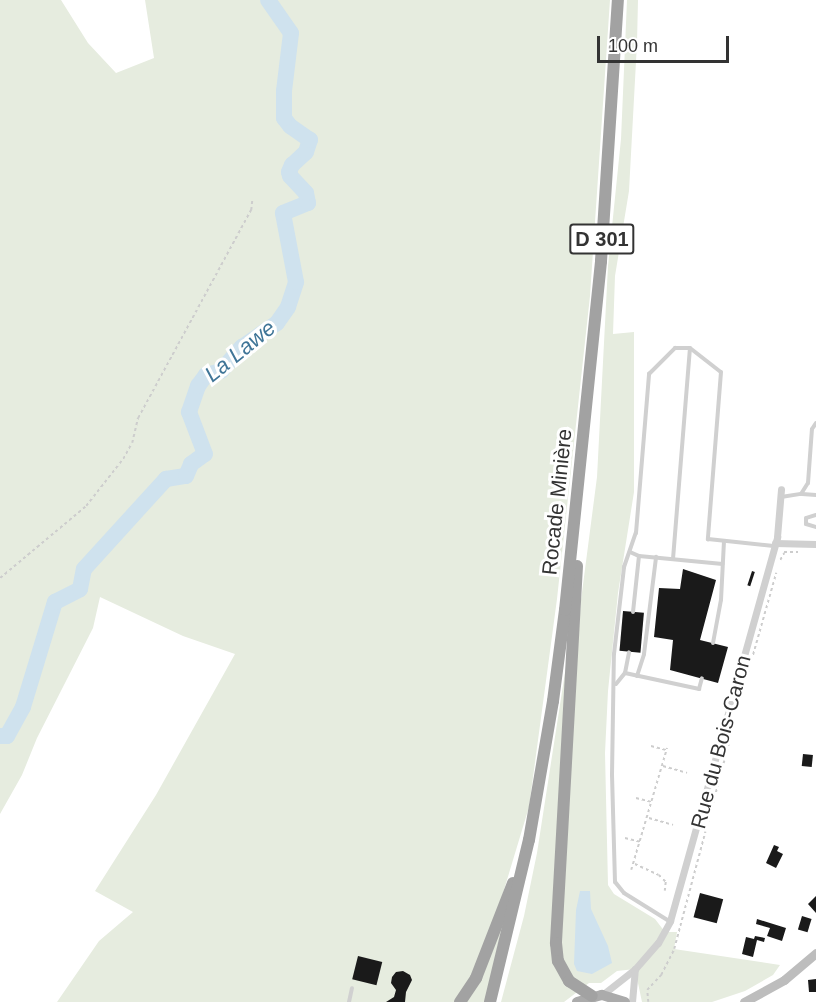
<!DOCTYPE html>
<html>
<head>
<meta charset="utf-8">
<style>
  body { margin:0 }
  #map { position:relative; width:816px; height:1002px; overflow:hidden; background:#fff; font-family:Arial,sans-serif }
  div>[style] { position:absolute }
  .green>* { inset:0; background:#e6ecdf }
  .water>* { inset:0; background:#cfe2ee }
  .river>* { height:16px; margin:-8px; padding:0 8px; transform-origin:8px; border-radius:8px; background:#cfe2ee }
  .building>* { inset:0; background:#1a1a1a; transform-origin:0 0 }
  .path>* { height:1.5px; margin-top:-0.75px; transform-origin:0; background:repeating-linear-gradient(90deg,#cdcdcd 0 3px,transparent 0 6px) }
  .service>* { height:4px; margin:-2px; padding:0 2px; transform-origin:2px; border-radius:2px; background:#d0d0d0 }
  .minor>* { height:7px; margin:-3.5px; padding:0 3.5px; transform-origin:3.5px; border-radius:3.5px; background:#d0d0d0 }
  .secondary>* { height:9px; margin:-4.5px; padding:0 4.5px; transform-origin:4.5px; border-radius:4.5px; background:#bdbdbd }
  .primary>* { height:10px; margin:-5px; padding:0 5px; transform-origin:5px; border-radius:5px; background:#ababab }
  .trunk>* { height:12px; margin:-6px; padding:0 6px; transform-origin:6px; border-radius:6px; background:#a2a2a2 }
  span { translate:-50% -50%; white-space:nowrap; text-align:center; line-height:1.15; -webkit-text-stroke:6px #fff; paint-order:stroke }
  .shield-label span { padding:2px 4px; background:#fff; border:2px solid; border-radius:4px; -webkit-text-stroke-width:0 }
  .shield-label { font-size:20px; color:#333; font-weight:700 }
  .street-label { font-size:21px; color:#333 }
  .water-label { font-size:22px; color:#3f7597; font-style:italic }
  .scale { position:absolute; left:597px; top:36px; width:132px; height:27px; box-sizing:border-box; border:3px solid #333; border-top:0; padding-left:8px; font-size:18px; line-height:21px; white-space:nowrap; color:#333; -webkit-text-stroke:4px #fff; paint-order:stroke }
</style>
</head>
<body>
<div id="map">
  <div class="green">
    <div style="clip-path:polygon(0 0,61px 0,88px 43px,116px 73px,154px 58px,145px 0,610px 0,590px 296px,557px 599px,529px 807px,500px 903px,504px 918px,485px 1002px,57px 1002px,99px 941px,133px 912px,95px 891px,156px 795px,235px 654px,183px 636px,100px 597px,93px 628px,37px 738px,22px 775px,0 814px)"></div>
    <div style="clip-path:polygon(627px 0,638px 0,637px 43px,629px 191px,615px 276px,613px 334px,634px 332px,634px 492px,618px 593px,608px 691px,605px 753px,608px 885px,614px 894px,655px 919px,665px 932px,677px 932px,674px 949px,780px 965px,773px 975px,745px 991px,712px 1002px,642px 1002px,635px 969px,617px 971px,601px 983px,589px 983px,564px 1002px,501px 1002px,524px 916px,537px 853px,568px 653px,573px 708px,581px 600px,597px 477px,608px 266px,621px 139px)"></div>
  </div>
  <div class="water">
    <div style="clip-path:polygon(580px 891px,590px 891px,591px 909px,608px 946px,612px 963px,592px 974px,577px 971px,574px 964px,576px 910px)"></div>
  </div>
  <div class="river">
    <div style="left:0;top:736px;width:7px"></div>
    <div style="left:7px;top:736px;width:33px;rotate:-61deg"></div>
    <div style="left:23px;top:707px;width:110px;rotate:-73.1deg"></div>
    <div style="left:55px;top:602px;width:28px;rotate:-27deg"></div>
    <div style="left:80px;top:589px;width:20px;rotate:-79deg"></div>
    <div style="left:84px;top:569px;width:122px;rotate:-47.7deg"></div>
    <div style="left:166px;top:479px;width:20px;rotate:-9deg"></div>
    <div style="left:186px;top:476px;width:13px;rotate:-67deg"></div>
    <div style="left:191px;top:464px;width:17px;rotate:-36deg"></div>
    <div style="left:205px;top:454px;width:45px;rotate:-110.9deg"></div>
    <div style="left:189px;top:412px;width:28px;rotate:-71deg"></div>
    <div style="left:198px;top:386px;width:14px;rotate:-54deg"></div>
    <div style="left:206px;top:375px;width:16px;rotate:-15deg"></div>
    <div style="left:221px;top:371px;width:32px;rotate:-49deg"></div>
    <div style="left:242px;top:347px;width:42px;rotate:-34.4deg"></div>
    <div style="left:277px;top:323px;width:19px;rotate:-55deg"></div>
    <div style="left:288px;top:307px;width:26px;rotate:-72deg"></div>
    <div style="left:296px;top:282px;width:70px;rotate:-100.7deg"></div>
    <div style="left:283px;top:213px;width:27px;rotate:-22deg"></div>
    <div style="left:308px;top:203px;width:10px;rotate:-101deg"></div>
    <div style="left:306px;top:193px;width:23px;rotate:-133deg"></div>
    <div style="left:290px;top:176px;width:4px;rotate:-104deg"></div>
    <div style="left:289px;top:172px;width:8px;rotate:-67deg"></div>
    <div style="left:292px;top:165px;width:19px;rotate:-43deg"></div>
    <div style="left:306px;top:152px;width:13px;rotate:-72deg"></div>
    <div style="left:310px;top:140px;width:24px;rotate:-145deg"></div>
    <div style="left:290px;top:126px;width:10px;rotate:-127deg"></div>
    <div style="left:284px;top:118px;width:27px;rotate:-90deg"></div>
    <div style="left:284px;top:91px;width:58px;rotate:-83.1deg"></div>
    <div style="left:291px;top:33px;width:40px;rotate:-124.9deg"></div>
  </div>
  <div class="building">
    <div style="clip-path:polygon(683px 569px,716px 580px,700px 640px,728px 647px,718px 683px,670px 670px,673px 640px,654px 637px,659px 588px,680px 589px)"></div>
    <div style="left:752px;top:571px;width:3px;height:15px;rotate:18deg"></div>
    <div style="left:623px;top:611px;width:21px;height:40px;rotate:5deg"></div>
    <div style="left:803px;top:754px;width:10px;height:12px;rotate:6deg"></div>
    <div style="clip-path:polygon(774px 845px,779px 847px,777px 851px,783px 854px,776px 868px,766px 863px)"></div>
    <div style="left:700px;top:893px;width:24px;height:25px;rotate:15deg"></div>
    <div style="clip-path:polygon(816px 896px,816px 913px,808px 904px)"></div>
    <div style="left:802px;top:916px;width:10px;height:14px;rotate:17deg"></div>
    <div style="clip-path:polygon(757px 919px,786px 928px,782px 941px,767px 936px,770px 928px,756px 924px)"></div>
    <div style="clip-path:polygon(755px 936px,765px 938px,764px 942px,757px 940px,753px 957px,742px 954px,746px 937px,754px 939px)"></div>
    <div style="left:358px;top:956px;width:25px;height:24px;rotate:14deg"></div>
    <div style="clip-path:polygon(403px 971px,410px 975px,412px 980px,406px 992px,405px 1002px,386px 1002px,394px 997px,396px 990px,391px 983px,392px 977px,396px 972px)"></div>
    <div style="clip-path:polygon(816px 979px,816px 992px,809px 992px,808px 980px)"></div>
  </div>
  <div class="path">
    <div style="left:784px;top:552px;width:14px"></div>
    <div style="left:780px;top:560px;width:8px;rotate:-60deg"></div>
    <div style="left:0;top:578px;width:112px;rotate:-39.9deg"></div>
    <div style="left:86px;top:506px;width:60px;rotate:-51.8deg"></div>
    <div style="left:123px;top:459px;width:18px;rotate:-61deg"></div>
    <div style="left:132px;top:443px;width:26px;rotate:-77deg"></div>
    <div style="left:138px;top:418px;width:237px;rotate:-61.5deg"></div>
    <div style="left:251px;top:210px;width:9px;rotate:-84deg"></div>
    <div style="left:748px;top:672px;width:103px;rotate:-74.2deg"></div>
    <div style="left:651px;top:746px;width:16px;rotate:15deg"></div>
    <div style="left:663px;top:766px;width:25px;rotate:16deg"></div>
    <div style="left:636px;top:798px;width:16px;rotate:14deg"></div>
    <div style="left:649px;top:818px;width:25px;rotate:16deg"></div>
    <div style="left:625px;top:838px;width:16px;rotate:14deg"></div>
    <div style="left:635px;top:864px;width:26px;rotate:25deg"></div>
    <div style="left:659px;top:875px;width:10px;rotate:45deg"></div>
    <div style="left:666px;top:882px;width:9px;rotate:96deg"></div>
    <div style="left:631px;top:870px;width:127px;rotate:-73.6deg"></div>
    <div style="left:648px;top:1002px;width:12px;rotate:-95deg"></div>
    <div style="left:647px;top:990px;width:21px;rotate:-47deg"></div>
    <div style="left:661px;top:975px;width:29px;rotate:-63deg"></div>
    <div style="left:674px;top:949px;width:221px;rotate:-75.1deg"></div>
  </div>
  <div class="service">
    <div style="left:802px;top:494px;width:14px;rotate:4deg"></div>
    <div style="left:781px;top:497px;width:20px;rotate:-9deg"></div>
    <div style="left:801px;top:494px;width:13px;rotate:-58deg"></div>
    <div style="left:808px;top:483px;width:54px;rotate:-85.8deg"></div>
    <div style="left:812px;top:429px;width:7px;rotate:-56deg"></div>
    <div style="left:816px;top:515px;width:10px;rotate:163deg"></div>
    <div style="left:806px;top:518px;width:6px;rotate:90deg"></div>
    <div style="left:806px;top:524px;width:10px;rotate:17deg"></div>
    <div style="left:630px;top:552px;width:10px;rotate:24deg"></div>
    <div style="left:639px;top:556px;width:84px;rotate:5.4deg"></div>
    <div style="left:673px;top:559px;width:211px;rotate:-85.4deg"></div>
    <div style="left:633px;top:612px;width:56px;rotate:-83.9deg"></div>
    <div style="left:713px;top:643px;width:44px;rotate:-79.5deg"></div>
    <div style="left:721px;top:600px;width:59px;rotate:-87.1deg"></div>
    <div style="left:625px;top:673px;width:76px;rotate:12.2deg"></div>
    <div style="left:699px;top:689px;width:11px;rotate:-75deg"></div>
    <div style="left:637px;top:676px;width:23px;rotate:-72deg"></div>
    <div style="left:644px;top:654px;width:98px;rotate:-82.9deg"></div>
    <div style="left:616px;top:684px;width:14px;rotate:-51deg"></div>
    <div style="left:625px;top:673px;width:21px;rotate:-79deg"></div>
    <div style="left:669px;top:921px;width:53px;rotate:-148.1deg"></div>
    <div style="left:624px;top:893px;width:14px;rotate:-129deg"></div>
    <div style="left:615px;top:882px;width:107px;rotate:-91.6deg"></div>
    <div style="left:612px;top:775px;width:121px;rotate:-89.1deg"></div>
    <div style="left:614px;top:654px;width:88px;rotate:-83.4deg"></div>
    <div style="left:624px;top:567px;width:36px;rotate:-71deg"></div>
    <div style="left:636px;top:533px;width:160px;rotate:-85.3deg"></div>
    <div style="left:649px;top:374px;width:37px;rotate:-45deg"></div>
    <div style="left:675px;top:348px;width:15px"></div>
    <div style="left:690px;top:348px;width:39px;rotate:38deg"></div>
    <div style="left:721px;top:372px;width:168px;rotate:94.5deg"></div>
    <div style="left:708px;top:539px;width:66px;rotate:6.1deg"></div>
    <div style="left:349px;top:1002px;width:14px;rotate:-78deg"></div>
  </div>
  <div class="minor">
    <div style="left:775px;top:543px;width:41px;rotate:1.4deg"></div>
    <div style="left:602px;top:995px;width:42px;rotate:-38.2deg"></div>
    <div style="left:635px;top:969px;width:35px;rotate:-49deg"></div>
    <div style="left:658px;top:943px;width:25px;rotate:-61deg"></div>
    <div style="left:670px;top:921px;width:399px;rotate:-74.4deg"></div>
    <div style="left:777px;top:537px;width:48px;rotate:-85.2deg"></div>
    <div style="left:632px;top:1002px;width:33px;rotate:-85deg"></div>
  </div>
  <div class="secondary">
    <div style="left:744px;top:1002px;width:46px;rotate:-28.8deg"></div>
    <div style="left:784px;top:980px;width:42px;rotate:-40.2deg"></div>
  </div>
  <div class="primary">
    <div style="left:577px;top:1002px;width:26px;rotate:-16deg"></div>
    <div style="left:602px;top:995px;width:24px;rotate:17deg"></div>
  </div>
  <div class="trunk">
    <div style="left:577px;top:566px;width:378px;rotate:93.2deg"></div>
    <div style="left:556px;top:943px;width:18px;rotate:84deg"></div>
    <div style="left:558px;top:961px;width:23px;rotate:61deg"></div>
    <div style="left:569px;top:981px;width:27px;rotate:33deg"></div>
    <div style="left:460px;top:1002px;width:29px;rotate:-56deg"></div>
    <div style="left:476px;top:978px;width:102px;rotate:-68.7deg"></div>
    <div style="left:490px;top:1002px;width:167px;rotate:-76.5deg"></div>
    <div style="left:529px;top:840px;width:141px;rotate:-80.2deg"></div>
    <div style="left:553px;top:701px;width:92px;rotate:-82.5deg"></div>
    <div style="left:565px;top:610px;width:351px;rotate:-84.1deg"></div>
    <div style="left:601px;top:261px;width:262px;rotate:-86.3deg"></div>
  </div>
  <div class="shield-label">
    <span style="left:602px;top:239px">D 301</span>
  </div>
  <div class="street-label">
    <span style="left:557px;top:502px;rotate:-84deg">Rocade Minière</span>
    <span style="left:721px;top:742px;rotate:-75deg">Rue du Bois-Caron</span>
  </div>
  <div class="water-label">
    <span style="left:240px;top:351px;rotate:-39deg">La Lawe</span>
  </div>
  <div class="scale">100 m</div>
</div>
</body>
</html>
